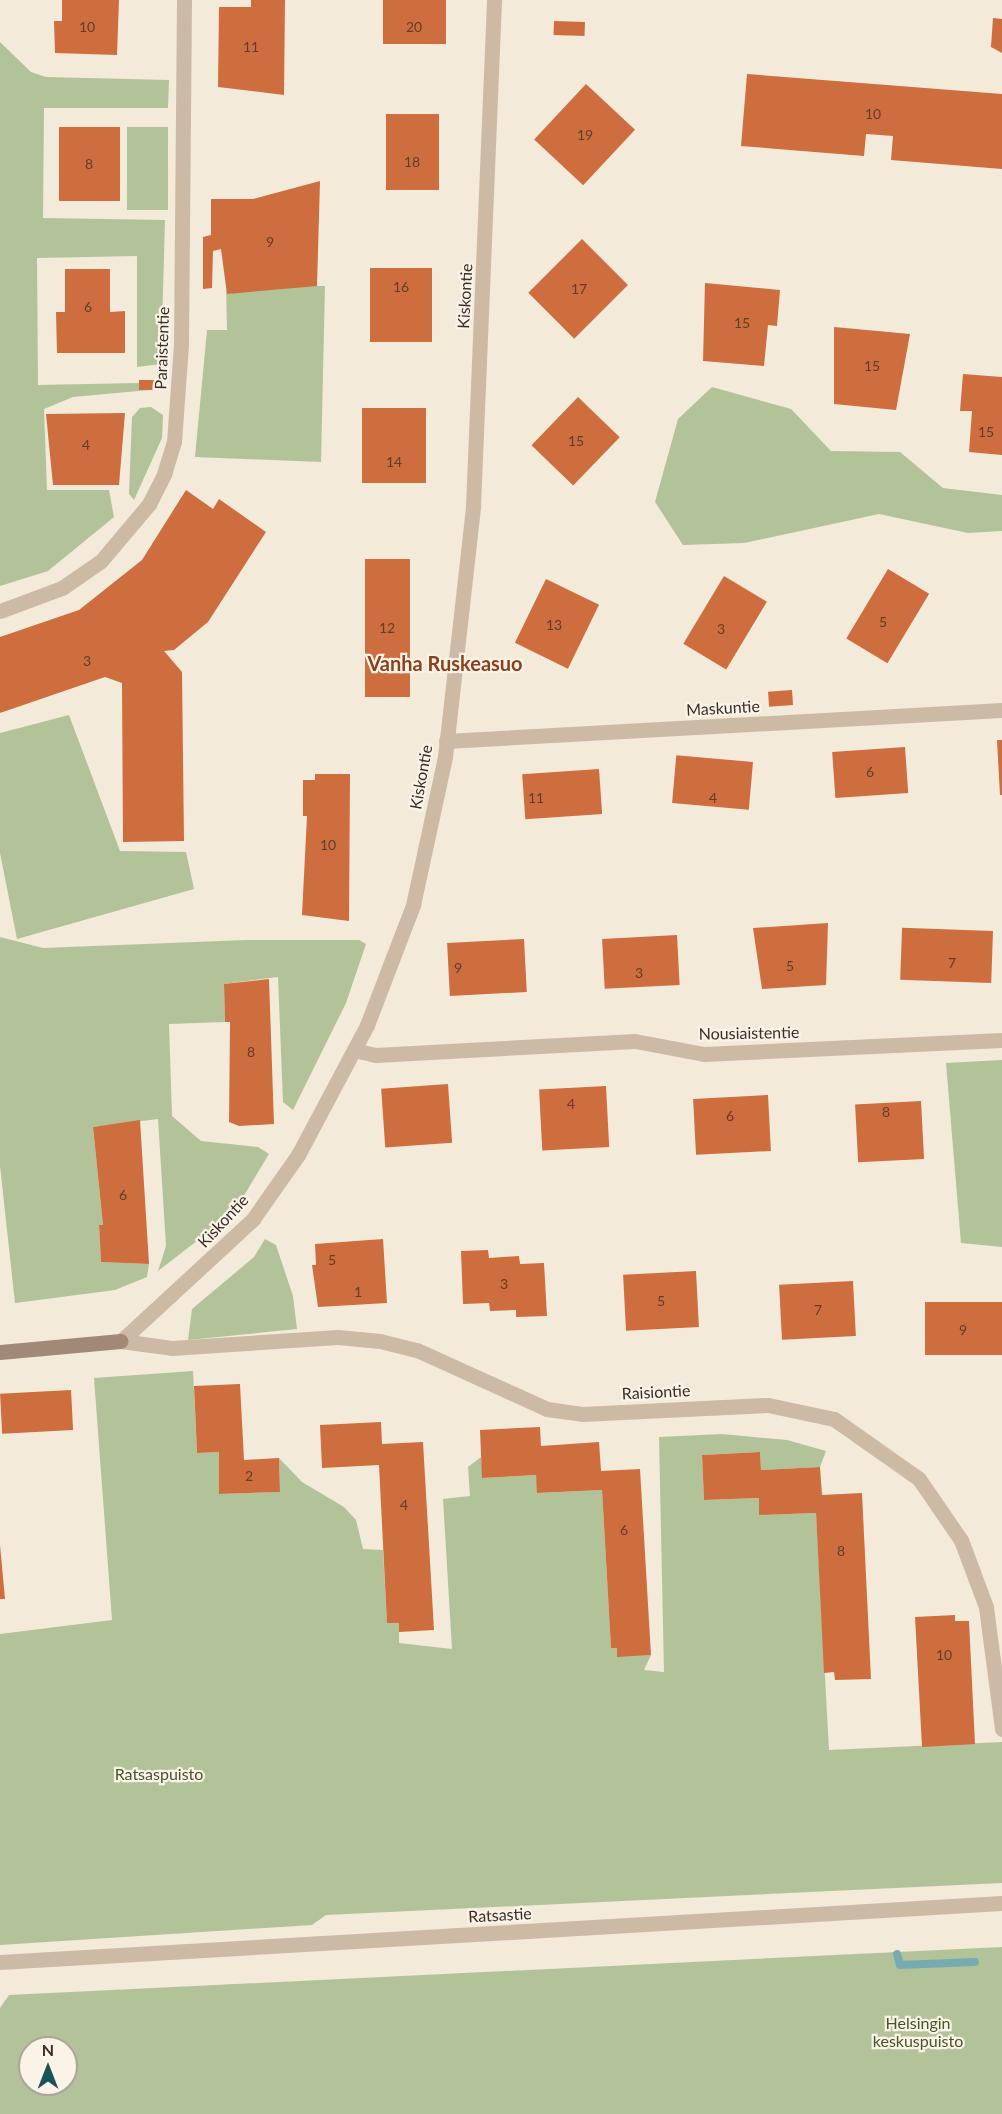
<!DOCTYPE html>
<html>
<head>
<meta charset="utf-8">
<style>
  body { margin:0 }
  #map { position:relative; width:1002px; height:2114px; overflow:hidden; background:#f3eada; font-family:Lato,sans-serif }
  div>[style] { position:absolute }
  .green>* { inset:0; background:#b2c399; transform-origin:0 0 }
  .stream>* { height:8px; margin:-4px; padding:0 4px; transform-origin:4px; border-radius:4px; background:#77abb2 }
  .building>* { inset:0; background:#ce6d3e; transform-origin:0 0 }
  .street>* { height:15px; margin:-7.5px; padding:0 7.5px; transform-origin:7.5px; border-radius:7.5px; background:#ccbaa5 }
  .secondary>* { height:15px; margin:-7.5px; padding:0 7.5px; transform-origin:7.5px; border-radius:7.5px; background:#a08977 }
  span { translate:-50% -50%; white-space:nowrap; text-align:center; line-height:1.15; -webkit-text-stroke:4.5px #fbf3e7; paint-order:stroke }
  .number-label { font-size:14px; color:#5e3e2d }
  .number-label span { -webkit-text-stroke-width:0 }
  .street-label { font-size:16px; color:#382e27 }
  .park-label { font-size:16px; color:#435729 }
  .quarter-label { font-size:20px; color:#8c3f1b; font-weight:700 }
  .north { position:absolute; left:18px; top:2036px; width:60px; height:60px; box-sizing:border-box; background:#fbf3e7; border:2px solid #ada49a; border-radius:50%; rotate:0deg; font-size:16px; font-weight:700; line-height:24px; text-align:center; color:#382e27 }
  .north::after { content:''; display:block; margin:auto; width:21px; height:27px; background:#1a525c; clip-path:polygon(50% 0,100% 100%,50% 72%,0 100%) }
</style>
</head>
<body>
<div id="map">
  <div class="green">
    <div style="clip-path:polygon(0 42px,31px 72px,46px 77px,169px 80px,168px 108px,44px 108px,43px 218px,165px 220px,161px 364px,137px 367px,137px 256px,37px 258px,38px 385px,139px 383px,139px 390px,149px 390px,73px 397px,44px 409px,47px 490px,109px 490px,114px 517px,48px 571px,0 586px)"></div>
    <div style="left:127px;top:127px;width:41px;height:83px"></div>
    <div style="clip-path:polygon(226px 285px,227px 294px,272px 286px,325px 286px,321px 462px,195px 457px,207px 330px,227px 330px)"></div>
    <div style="clip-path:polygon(712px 387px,791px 409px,831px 451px,900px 452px,943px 488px,1002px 495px,1002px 531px,968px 533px,879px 514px,744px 543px,683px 545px,655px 502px,678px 419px)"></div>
    <div style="clip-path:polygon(151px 407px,163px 415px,162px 438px,134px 500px,129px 494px,132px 417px,140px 408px)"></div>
    <div style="clip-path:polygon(69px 715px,120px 851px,186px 852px,194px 889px,17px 939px,0 853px,0 733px)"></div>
    <div style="clip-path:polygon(0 937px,43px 948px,246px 940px,359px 940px,366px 944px,346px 1003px,293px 1110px,283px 1102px,278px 977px,224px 984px,225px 1022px,169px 1024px,172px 1116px,201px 1141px,258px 1147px,269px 1154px,243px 1197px,215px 1227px,158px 1271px,166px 1246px,158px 1119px,93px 1127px,103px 1225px,99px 1225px,101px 1262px,149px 1264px,147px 1277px,115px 1290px,15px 1303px,0 1166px)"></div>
    <div style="clip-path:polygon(1002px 1060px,1002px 1247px,961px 1243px,946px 1063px)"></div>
    <div style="clip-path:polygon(265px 1239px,276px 1245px,293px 1296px,297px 1329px,188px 1340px,192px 1309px,254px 1257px)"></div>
    <div style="clip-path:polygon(193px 1371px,197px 1453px,219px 1452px,219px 1494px,280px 1492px,279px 1458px,302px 1482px,344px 1507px,356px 1520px,363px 1549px,383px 1550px,387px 1623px,399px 1623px,399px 1643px,452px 1649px,443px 1499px,470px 1496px,468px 1467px,481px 1457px,483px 1478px,536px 1475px,538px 1493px,602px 1490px,611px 1648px,617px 1648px,617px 1656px,651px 1655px,644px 1670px,664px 1672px,659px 1437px,722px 1434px,787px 1440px,826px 1451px,820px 1467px,761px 1470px,760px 1452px,702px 1455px,704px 1500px,759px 1498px,760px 1515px,816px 1513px,829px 1750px,1002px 1742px,1002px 1883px,326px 1915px,312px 1925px,0 1945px,0 1634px,112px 1620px,94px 1378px)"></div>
    <div style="clip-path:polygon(evenodd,1002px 1947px,1002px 2114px,0 2114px,0 2008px,9px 1995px,1002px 1947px,30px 2048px,66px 2048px,66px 2084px,30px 2084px,30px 2048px)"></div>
  </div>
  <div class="stream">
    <div style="left:897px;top:1954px;width:11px;rotate:75deg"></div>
    <div style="left:900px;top:1965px;width:75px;rotate:-2.3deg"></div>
  </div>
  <div class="building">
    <div style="clip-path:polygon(62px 0,119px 0,117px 55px,55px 53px,54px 21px,62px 21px)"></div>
    <div style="clip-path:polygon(251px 0,285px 0,284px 95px,218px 87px,219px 7px,251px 7px)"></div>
    <div style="left:383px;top:0;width:63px;height:44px"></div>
    <div style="clip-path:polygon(993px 18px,1002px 19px,1002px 53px,991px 47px)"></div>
    <div style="left:554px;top:21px;width:31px;height:14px;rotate:2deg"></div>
    <div style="clip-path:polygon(747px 74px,1002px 94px,1002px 169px,891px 160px,893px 136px,866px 134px,864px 156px,741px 146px)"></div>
    <div style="left:586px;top:84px;width:67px;height:76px;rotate:43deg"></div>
    <div style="left:386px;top:114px;width:53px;height:76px"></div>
    <div style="left:59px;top:127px;width:61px;height:74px"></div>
    <div style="clip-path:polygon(320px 181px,317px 286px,227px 294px,221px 249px,213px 251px,212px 288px,203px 289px,203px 237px,211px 235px,211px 199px,253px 199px)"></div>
    <div style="left:582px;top:239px;width:65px;height:76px;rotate:45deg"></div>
    <div style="left:370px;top:268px;width:62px;height:74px"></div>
    <div style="clip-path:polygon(65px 269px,110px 269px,110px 312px,125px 311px,125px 353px,57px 353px,56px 312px,65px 312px)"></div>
    <div style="clip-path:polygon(705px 283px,780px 290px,777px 326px,768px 325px,764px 366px,703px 361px)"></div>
    <div style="clip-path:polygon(834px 327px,910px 334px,896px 410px,834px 404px)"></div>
    <div style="clip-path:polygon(963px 374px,1002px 377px,1002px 455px,969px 452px,972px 411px,960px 411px)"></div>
    <div style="left:156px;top:380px;width:10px;height:17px;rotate:90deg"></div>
    <div style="left:578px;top:397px;width:58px;height:67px;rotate:44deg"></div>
    <div style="left:362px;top:408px;width:64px;height:75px"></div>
    <div style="clip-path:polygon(125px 413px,119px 485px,53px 485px,46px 414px)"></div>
    <div style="clip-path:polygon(186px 490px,213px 509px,219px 499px,266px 532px,208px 622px,174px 650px,164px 651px,182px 672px,184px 841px,123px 842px,122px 683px,105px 677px,0 713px,0 637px,79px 610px,142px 560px)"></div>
    <div style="left:365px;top:559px;width:45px;height:138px"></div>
    <div style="left:888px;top:569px;width:48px;height:81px;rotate:31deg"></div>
    <div style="left:724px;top:576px;width:50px;height:79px;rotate:31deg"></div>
    <div style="left:546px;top:579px;width:59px;height:71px;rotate:26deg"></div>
    <div style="left:792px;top:690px;width:15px;height:24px;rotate:86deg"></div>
    <div style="clip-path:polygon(997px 740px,1002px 740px,1002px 795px,1000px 795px)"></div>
    <div style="left:905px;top:747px;width:46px;height:73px;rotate:86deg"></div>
    <div style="left:753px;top:762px;width:48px;height:77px;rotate:95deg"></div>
    <div style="left:599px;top:769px;width:45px;height:77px;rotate:86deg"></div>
    <div style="clip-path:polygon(315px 774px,350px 774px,349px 921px,302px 915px,307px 816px,303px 816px,303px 780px,315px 780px)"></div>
    <div style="clip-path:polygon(828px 923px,826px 985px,762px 989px,753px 928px)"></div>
    <div style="left:993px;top:931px;width:52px;height:91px;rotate:92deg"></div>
    <div style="left:677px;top:935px;width:50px;height:75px;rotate:87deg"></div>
    <div style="left:524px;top:939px;width:53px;height:77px;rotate:87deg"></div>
    <div style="clip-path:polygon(269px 979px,274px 1124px,239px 1126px,229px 1122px,230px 1022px,225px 1022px,224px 984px)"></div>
    <div style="left:448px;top:1084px;width:59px;height:67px;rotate:86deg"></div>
    <div style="left:606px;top:1086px;width:61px;height:67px;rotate:87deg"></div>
    <div style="left:768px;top:1095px;width:56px;height:75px;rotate:87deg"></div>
    <div style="left:921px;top:1101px;width:58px;height:66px;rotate:87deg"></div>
    <div style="clip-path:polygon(140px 1120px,149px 1264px,101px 1262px,99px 1225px,103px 1225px,93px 1127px)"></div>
    <div style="clip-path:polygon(383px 1239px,387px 1303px,318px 1307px,312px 1265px,316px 1265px,315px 1244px)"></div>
    <div style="clip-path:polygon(488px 1250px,489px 1258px,519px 1256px,520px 1264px,544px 1263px,547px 1316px,516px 1317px,516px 1310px,490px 1311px,489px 1303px,463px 1304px,461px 1251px)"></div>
    <div style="left:696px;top:1271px;width:56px;height:73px;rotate:87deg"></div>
    <div style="left:853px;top:1281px;width:55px;height:74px;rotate:87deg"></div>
    <div style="left:1002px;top:1302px;width:53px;height:77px;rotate:90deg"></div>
    <div style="clip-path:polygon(240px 1384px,244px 1460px,279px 1458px,280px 1492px,219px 1494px,219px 1452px,197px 1453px,194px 1386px)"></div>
    <div style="left:71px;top:1390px;width:40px;height:71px;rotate:87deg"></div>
    <div style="clip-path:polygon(381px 1422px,382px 1444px,423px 1442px,434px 1630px,399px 1632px,399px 1623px,387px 1623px,379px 1465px,322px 1468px,320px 1425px)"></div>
    <div style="clip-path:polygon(540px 1427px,541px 1446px,599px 1442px,601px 1471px,640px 1469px,651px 1655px,617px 1657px,617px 1648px,611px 1648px,602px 1490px,537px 1493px,536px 1475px,482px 1478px,480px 1430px)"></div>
    <div style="clip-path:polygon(760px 1452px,761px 1470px,820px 1467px,822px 1495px,862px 1493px,871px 1679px,835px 1680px,834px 1672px,824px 1673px,816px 1513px,759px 1515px,759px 1498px,704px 1500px,702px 1455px)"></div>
    <div style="clip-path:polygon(0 1545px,5px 1599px,0 1599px)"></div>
    <div style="clip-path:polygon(955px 1615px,955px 1621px,969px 1621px,975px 1744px,922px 1747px,915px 1617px)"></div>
  </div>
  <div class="street">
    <div style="left:0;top:611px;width:66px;rotate:-20.4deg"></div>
    <div style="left:62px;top:588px;width:47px;rotate:-34.7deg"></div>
    <div style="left:101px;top:561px;width:75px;rotate:-49.9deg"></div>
    <div style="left:149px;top:504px;width:34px;rotate:-63deg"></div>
    <div style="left:164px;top:474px;width:34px;rotate:-73deg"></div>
    <div style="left:174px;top:442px;width:98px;rotate:-85.9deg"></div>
    <div style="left:181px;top:344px;width:344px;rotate:-89.5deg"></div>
    <div style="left:446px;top:741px;width:557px;rotate:-3.19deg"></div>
    <div style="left:354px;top:1050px;width:22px;rotate:13deg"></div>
    <div style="left:375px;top:1055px;width:260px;rotate:-3.1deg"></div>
    <div style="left:635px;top:1041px;width:70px;rotate:10.7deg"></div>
    <div style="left:704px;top:1054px;width:298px;rotate:-2.7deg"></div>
    <div style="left:121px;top:1341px;width:180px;rotate:-42.7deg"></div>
    <div style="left:253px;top:1219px;width:78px;rotate:-54.9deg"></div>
    <div style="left:298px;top:1155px;width:147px;rotate:-62deg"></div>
    <div style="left:367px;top:1025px;width:129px;rotate:-69deg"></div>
    <div style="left:413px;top:905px;width:151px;rotate:-77.8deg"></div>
    <div style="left:445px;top:757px;width:253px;rotate:-83.6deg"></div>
    <div style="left:473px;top:506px;width:506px;rotate:-87.62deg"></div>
    <div style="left:121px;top:1341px;width:51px;rotate:7.8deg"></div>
    <div style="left:172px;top:1348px;width:166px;rotate:-3.8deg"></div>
    <div style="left:338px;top:1337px;width:42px;rotate:5.4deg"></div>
    <div style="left:380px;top:1341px;width:38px;rotate:14deg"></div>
    <div style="left:417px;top:1350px;width:143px;rotate:24.4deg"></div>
    <div style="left:547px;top:1409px;width:35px;rotate:8deg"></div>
    <div style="left:582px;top:1414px;width:186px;rotate:-2.8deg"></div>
    <div style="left:768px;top:1405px;width:67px;rotate:12deg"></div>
    <div style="left:834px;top:1419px;width:104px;rotate:35.2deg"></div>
    <div style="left:919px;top:1479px;width:74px;rotate:55.5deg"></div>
    <div style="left:961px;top:1540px;width:72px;rotate:69.5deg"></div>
    <div style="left:986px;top:1607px;width:123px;rotate:82.5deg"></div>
    <div style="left:0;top:1962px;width:1004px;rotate:-3.37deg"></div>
  </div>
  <div class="secondary">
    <div style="left:0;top:1352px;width:121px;rotate:-5.2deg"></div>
  </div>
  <div class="number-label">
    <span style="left:87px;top:27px">10</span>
    <span style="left:414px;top:27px">20</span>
    <span style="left:251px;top:47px">11</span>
    <span style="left:873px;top:114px">10</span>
    <span style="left:585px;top:135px">19</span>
    <span style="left:412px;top:162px">18</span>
    <span style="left:89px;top:164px">8</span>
    <span style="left:270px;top:242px">9</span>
    <span style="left:401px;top:287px">16</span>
    <span style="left:579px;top:289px">17</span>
    <span style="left:88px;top:307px">6</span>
    <span style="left:742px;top:323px">15</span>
    <span style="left:872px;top:366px">15</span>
    <span style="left:986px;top:432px">15</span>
    <span style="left:576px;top:441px">15</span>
    <span style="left:86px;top:445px">4</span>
    <span style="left:394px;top:462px">14</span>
    <span style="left:883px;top:622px">5</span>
    <span style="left:554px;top:625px">13</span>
    <span style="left:387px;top:628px">12</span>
    <span style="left:721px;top:629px">3</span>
    <span style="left:87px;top:661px">3</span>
    <span style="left:870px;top:772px">6</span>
    <span style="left:536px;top:798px">11</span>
    <span style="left:713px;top:798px">4</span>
    <span style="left:328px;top:845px">10</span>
    <span style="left:952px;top:963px">7</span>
    <span style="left:790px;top:966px">5</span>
    <span style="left:458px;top:968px">9</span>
    <span style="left:639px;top:973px">3</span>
    <span style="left:251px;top:1052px">8</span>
    <span style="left:571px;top:1104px">4</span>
    <span style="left:886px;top:1112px">8</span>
    <span style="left:730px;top:1116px">6</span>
    <span style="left:123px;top:1195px">6</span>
    <span style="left:332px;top:1260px">5</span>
    <span style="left:504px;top:1284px">3</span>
    <span style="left:358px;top:1292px">1</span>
    <span style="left:661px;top:1301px">5</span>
    <span style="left:818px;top:1310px">7</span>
    <span style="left:963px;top:1330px">9</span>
    <span style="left:249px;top:1476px">2</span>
    <span style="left:404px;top:1505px">4</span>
    <span style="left:624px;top:1530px">6</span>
    <span style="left:841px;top:1551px">8</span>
    <span style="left:944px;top:1655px">10</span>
  </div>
  <div class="street-label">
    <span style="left:465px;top:296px;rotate:-87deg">Kiskontie</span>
    <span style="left:162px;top:348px;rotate:-88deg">Paraistentie</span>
    <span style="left:723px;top:708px;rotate:-3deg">Maskuntie</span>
    <span style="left:421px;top:777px;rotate:-80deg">Kiskontie</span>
    <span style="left:749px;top:1033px;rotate:-1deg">Nousiaistentie</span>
    <span style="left:223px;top:1221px;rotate:-47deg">Kiskontie</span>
    <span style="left:656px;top:1392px;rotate:-3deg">Raisiontie</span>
    <span style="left:500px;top:1915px;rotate:-3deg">Ratsastie</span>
  </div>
  <div class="park-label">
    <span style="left:159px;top:1774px">Ratsaspuisto</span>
    <span style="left:918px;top:2032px">Helsingin<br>keskuspuisto</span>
  </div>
  <div class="quarter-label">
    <span style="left:445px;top:663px">Vanha Ruskeasuo</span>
  </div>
  <div class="north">N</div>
</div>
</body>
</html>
